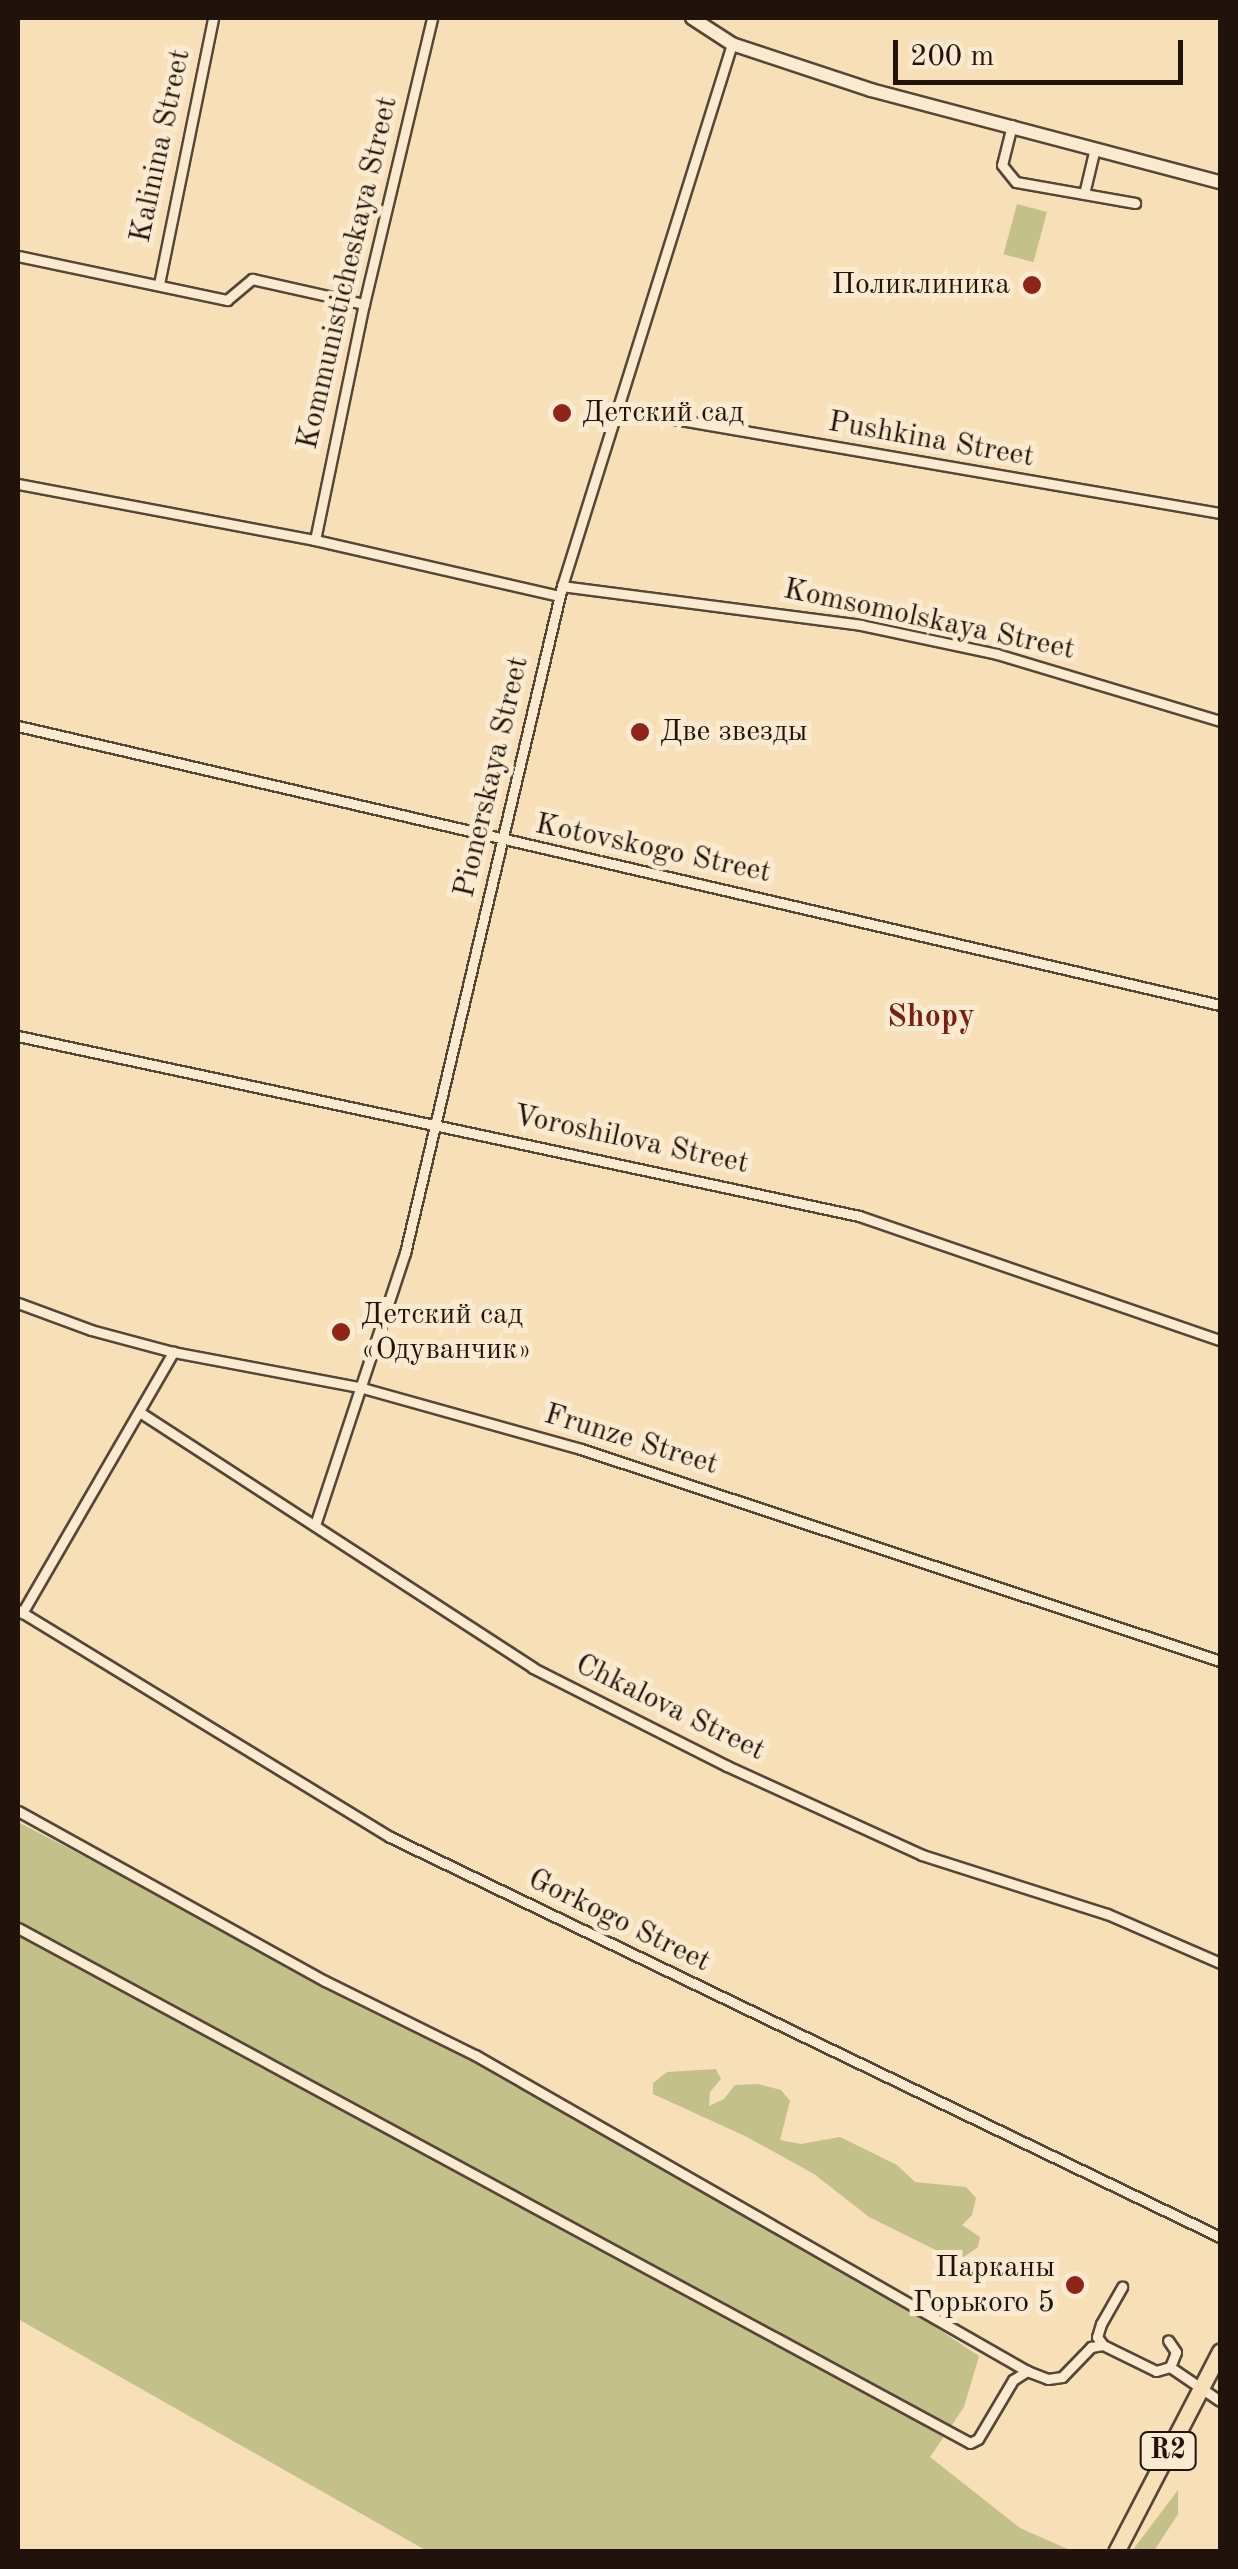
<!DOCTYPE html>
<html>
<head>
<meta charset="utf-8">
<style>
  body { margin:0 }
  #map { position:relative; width:1238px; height:2569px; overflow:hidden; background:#f7dfb7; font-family:"Old Standard TT",serif }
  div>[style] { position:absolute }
  .green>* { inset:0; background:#c4c089; transform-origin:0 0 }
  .roads { filter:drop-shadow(2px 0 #564636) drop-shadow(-2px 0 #564636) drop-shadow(0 2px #564636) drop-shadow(0 -2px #564636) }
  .street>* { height:9px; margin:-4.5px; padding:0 4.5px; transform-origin:4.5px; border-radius:4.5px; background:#faead0 }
  .secondary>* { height:12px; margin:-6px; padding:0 6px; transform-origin:6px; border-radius:6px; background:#faead0 }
  .primary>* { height:15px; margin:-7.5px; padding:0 7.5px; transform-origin:7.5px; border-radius:7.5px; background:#f7dfb7 }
  .dots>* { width:28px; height:28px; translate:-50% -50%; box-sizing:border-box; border:5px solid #faead0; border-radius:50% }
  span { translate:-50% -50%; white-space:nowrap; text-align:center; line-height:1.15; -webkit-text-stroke:10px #faead0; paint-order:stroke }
  .shield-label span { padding:2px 8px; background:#faead0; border:2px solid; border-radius:8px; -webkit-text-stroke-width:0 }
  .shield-label { font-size:28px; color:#21130b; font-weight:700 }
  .street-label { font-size:30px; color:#21130b }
  .poi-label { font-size:30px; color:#21130b }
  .right { translate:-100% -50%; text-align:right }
  .left { translate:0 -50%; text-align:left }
  .neighbourhood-label { font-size:32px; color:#7a1f14; font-weight:700 }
  .frame { position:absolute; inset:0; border:20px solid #21130b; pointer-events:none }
  .scale { position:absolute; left:893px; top:40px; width:290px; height:45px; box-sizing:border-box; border:5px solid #21130b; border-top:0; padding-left:12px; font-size:30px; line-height:35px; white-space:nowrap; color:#21130b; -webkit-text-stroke:8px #faead0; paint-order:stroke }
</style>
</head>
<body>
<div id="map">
  <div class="green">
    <div style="left:1017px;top:204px;width:31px;height:52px;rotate:15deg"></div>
    <div style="clip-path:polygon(18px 1822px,483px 2064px,908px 2309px,979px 2356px,964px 2407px,930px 2457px,1020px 2528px,1072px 2551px,427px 2551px,18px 2319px)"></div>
    <div style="clip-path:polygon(716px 2069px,721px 2079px,710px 2092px,709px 2106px,724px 2099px,735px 2085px,758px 2084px,781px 2090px,790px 2101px,780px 2140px,801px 2144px,840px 2137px,897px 2165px,915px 2182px,966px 2187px,976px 2198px,972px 2215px,962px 2225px,980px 2237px,978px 2247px,958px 2261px,869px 2217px,814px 2174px,745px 2136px,653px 2094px,653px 2083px,667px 2072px)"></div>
    <div style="clip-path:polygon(1178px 2490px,1178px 2514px,1154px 2551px,1132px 2551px)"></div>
  </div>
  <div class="roads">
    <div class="street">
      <div style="left:1012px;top:125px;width:41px;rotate:104deg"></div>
      <div style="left:1002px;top:165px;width:22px;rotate:51deg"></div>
      <div style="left:1016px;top:182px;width:121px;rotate:10deg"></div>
      <div style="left:1084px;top:194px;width:47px;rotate:-76.6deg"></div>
      <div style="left:18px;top:256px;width:214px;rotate:11.9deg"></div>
      <div style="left:227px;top:300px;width:33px;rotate:-40deg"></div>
      <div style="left:252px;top:279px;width:115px;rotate:12.6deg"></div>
      <div style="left:159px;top:284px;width:271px;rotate:-78.5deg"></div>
      <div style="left:614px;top:415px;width:20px;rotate:-9deg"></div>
      <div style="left:634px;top:412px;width:595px;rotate:9.78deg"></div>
      <div style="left:18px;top:484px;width:302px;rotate:10.7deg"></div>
      <div style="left:315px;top:540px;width:250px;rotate:12.9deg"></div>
      <div style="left:315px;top:540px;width:241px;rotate:-78.3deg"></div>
      <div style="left:364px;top:304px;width:294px;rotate:-76.6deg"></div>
      <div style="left:562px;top:586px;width:302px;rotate:7.4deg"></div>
      <div style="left:861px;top:625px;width:139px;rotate:12deg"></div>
      <div style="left:997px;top:654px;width:233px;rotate:16.7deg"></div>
      <div style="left:18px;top:726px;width:1234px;rotate:13.07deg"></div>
      <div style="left:18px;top:1036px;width:860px;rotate:12.08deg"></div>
      <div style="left:859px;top:1216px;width:382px;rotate:19deg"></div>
      <div style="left:18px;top:1303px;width:78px;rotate:20.3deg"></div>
      <div style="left:91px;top:1330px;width:85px;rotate:15deg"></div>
      <div style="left:173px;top:1352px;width:189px;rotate:10.7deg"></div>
      <div style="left:359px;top:1387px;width:230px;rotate:15.6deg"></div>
      <div style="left:581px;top:1449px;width:673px;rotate:18.35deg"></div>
      <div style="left:141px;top:1413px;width:468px;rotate:33deg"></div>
      <div style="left:533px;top:1668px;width:217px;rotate:26.8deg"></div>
      <div style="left:727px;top:1766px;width:214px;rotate:24.5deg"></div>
      <div style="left:922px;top:1855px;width:194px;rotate:17.7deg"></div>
      <div style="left:1107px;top:1914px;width:123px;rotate:23.4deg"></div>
      <div style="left:315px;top:1525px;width:287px;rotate:-71.7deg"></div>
      <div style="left:405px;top:1253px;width:685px;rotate:-76.75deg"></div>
      <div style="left:562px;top:586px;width:568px;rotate:-72.59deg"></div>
      <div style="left:18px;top:1610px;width:436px;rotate:31.4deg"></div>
      <div style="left:390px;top:1837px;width:921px;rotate:25.73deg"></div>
      <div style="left:22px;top:1613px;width:302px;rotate:-59.9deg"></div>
      <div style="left:18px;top:1811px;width:351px;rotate:29deg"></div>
      <div style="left:325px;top:1981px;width:167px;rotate:26.3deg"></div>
      <div style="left:475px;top:2055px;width:636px;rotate:29.79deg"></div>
      <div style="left:18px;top:1928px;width:1082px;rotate:28.41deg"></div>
      <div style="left:970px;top:2443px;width:9px;rotate:-27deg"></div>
      <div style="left:978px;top:2439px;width:69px;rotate:-59.3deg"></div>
      <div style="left:1013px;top:2380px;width:17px;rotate:-33deg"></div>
      <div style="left:1027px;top:2371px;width:22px;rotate:21deg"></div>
      <div style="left:1048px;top:2379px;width:14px;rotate:-8deg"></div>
      <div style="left:1062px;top:2377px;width:42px;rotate:-46deg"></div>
      <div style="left:1091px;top:2347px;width:12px;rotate:-9deg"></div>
      <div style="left:1103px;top:2345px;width:59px;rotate:26.1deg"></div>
      <div style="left:1156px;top:2371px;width:15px;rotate:-16deg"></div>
      <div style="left:1170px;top:2367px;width:16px;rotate:-68deg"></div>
      <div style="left:1176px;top:2352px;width:14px;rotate:-124deg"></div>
      <div style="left:1103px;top:2345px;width:10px;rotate:-127deg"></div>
      <div style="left:1097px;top:2337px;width:14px;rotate:-73deg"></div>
      <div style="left:1101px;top:2324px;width:43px;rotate:-60.4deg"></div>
      <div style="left:1170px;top:2367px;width:60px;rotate:34.2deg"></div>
    </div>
    <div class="secondary">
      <div style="left:692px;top:18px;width:48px;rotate:33deg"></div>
      <div style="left:732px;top:44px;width:146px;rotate:18.3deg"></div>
      <div style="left:871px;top:90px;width:361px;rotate:14.8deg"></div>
    </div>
    <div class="primary">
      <div style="left:1116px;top:2552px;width:226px;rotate:-62.6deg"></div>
    </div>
  </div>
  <div class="dots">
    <div style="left:1032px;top:285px;background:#8f2418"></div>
    <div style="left:562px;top:413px;background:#8f2418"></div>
    <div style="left:640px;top:732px;background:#8f2418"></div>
    <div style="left:341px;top:1332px;background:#8f2418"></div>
    <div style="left:1075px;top:2285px;background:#8f2418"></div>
  </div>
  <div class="shield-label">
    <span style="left:1168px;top:2451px">R2</span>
  </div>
  <div class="street-label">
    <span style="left:161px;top:146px;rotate:-78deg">Kalinina Street</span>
    <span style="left:348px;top:273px;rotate:-77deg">Kommunisticheskaya Street</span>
    <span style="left:931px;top:440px;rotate:10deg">Pushkina Street</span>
    <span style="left:929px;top:620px;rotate:12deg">Komsomolskaya Street</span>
    <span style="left:492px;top:777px;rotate:-77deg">Pionerskaya Street</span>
    <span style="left:653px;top:849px;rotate:12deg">Kotovskogo Street</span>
    <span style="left:631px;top:1140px;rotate:12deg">Voroshilova Street</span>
    <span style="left:631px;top:1440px;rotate:17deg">Frunze Street</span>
    <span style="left:670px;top:1708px;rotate:26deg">Chkalova Street</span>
    <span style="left:619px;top:1921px;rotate:26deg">Gorkogo Street</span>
  </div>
  <div class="poi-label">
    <span class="right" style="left:1010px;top:285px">Поликлиника</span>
    <span class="left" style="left:582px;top:413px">Детский сад</span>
    <span class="left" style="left:660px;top:732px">Две звезды</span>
    <span class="left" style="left:361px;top:1332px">Детский сад<br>«Одуванчик»</span>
    <span class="right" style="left:1055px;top:2285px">Парканы<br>Горького 5</span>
  </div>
  <div class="neighbourhood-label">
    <span style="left:931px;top:1018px">Shopy</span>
  </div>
  <div class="frame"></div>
  <div class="scale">200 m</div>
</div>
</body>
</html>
